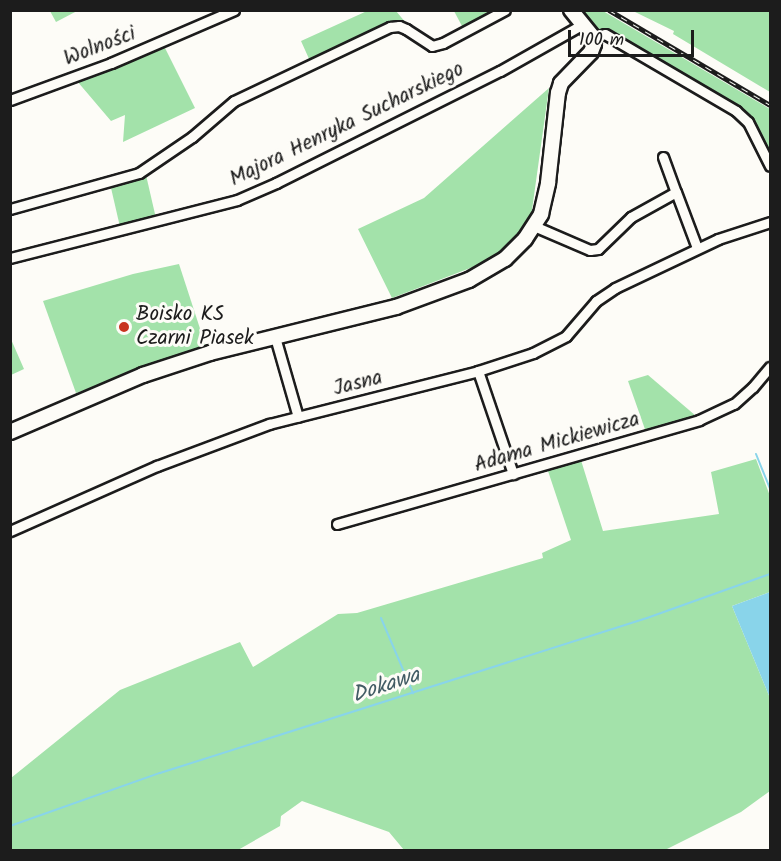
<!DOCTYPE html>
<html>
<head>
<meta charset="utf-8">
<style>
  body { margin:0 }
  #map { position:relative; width:781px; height:861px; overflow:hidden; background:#fdfcf7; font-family:Kalam,sans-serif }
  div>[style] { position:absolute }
  .green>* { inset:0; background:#a3e2aa; transform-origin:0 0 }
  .water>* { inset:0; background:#89d4ea }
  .stream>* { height:2px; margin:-1px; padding:0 1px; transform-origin:1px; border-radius:1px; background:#89d4ea }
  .roads { filter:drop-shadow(2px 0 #1c1c1c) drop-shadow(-2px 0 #1c1c1c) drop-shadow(0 2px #1c1c1c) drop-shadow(0 -2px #1c1c1c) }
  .street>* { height:9px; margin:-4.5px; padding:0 4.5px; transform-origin:4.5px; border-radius:4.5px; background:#fdfcf7 }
  .secondary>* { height:14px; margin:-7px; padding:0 7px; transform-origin:7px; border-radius:7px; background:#fdfcf7 }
  .rail>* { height:4.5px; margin-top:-2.25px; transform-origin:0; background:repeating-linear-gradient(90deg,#fdfcf7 0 7px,#1c1c1c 0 14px); box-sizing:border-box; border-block:2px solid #1c1c1c }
  .dots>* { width:16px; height:16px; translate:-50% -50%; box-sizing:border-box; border:3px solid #fdfcf7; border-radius:50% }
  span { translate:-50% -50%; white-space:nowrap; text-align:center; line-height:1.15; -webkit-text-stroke:6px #fdfcf7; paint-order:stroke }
  .street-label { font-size:21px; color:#1c1c1c }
  .poi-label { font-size:21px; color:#1c1c1c }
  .left { translate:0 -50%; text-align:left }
  .water-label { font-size:22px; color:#425c64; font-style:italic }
  .frame { position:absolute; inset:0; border:12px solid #1c1c1c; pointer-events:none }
  .scale { position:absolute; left:568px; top:30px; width:126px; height:27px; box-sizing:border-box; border:3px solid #1c1c1c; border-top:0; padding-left:8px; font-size:18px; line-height:21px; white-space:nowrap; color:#1c1c1c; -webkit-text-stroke:4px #fdfcf7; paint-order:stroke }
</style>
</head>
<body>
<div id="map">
  <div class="green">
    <div style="clip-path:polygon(50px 11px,77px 11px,56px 22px)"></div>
    <div style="clip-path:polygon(367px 11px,396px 11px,406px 23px,391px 23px,310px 61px,301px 41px)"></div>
    <div style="clip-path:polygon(454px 11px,497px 11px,463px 28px)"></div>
    <div style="clip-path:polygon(577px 11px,603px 11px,770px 109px,770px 160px,749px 120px,598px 32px)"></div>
    <div style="clip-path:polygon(633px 11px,770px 11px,770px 92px,673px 34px,674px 31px)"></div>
    <div style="clip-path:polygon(164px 46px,195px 108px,123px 142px,125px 115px,111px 121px,77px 81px)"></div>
    <div style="clip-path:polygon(549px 88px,531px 217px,507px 246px,486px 262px,392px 298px,358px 229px,424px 198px)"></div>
    <div style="left:146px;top:175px;width:43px;height:37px;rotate:77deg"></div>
    <div style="clip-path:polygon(179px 264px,206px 347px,76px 393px,43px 301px,133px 274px)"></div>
    <div style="clip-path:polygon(10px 337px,24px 369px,11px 375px,10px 375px)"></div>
    <div style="clip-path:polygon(648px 375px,696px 416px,647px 435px,628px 381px)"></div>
    <div style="clip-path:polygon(580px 457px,603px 531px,719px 514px,711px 472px,756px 459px,770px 496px,770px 592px,732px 606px,770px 698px,770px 791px,741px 812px,665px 850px,404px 850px,389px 832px,302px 801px,281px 816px,280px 826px,238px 850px,11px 850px,11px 778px,120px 690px,240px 642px,253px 667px,338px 614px,357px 613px,543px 558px,542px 553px,571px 540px,548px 471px)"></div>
  </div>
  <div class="water">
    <div style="clip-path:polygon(770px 592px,770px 698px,732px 606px)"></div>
  </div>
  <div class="stream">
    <div style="left:756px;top:454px;width:38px;rotate:68deg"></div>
    <div style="left:381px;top:618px;width:82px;rotate:66.9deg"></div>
    <div style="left:10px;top:826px;width:159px;rotate:-19.5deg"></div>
    <div style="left:160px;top:773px;width:511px;rotate:-17.65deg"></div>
    <div style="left:647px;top:618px;width:131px;rotate:-19.7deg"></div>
  </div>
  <div class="roads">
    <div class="street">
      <div style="left:593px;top:37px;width:12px;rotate:-14deg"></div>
      <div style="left:605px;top:34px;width:152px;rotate:30.4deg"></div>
      <div style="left:736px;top:111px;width:16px;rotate:43deg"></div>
      <div style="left:748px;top:122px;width:49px;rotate:63.4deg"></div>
      <div style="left:10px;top:100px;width:108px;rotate:-20.1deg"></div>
      <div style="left:111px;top:63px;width:134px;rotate:-23.3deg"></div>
      <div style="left:663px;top:157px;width:37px;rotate:70deg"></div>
      <div style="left:10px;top:209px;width:134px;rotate:-15.6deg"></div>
      <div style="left:139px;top:173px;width:64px;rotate:-34.2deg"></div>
      <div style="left:192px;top:137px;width:55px;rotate:-40.6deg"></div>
      <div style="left:234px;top:101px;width:173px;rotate:-25.4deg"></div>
      <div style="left:390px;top:27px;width:9px;rotate:-6deg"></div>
      <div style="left:399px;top:26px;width:8px;rotate:23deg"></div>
      <div style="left:406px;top:29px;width:31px;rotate:33deg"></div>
      <div style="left:432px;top:46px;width:11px;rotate:-15deg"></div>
      <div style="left:443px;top:43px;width:70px;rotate:-28deg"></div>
      <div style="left:534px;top:226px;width:61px;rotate:23.2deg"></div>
      <div style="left:590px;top:250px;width:8px;rotate:-7deg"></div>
      <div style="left:598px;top:249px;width:46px;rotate:-44.1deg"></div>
      <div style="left:631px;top:217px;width:51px;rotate:-29.1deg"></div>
      <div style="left:676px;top:192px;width:60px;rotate:69.4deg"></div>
      <div style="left:10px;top:258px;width:234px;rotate:-14.3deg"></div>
      <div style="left:237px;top:200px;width:43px;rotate:-23.6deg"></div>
      <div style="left:276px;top:183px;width:250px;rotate:-26.6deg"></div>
      <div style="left:500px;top:71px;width:95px;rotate:-29.5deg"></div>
      <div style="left:275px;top:337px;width:83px;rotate:74deg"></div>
      <div style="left:478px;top:371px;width:109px;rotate:71.2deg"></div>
      <div style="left:337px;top:524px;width:377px;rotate:-16deg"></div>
      <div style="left:699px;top:420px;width:38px;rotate:-25deg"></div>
      <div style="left:734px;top:404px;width:25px;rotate:-42deg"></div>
      <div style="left:753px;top:387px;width:26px;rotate:-50deg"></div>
      <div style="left:10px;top:531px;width:161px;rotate:-23.9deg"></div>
      <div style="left:157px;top:466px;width:120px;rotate:-20.6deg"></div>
      <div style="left:269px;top:424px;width:216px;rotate:-14.2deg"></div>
      <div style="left:478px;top:371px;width:58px;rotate:-18.1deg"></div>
      <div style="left:533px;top:353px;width:37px;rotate:-27deg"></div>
      <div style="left:566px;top:336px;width:46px;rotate:-49.4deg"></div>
      <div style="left:596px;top:301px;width:23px;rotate:-34deg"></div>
      <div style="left:615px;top:288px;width:114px;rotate:-25.4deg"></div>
      <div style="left:718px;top:239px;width:55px;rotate:-18.1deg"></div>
    </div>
    <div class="secondary">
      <div style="left:10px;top:432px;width:145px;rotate:-23.2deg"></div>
      <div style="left:143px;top:375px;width:71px;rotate:-18.2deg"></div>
      <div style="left:210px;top:353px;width:192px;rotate:-13.9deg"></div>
      <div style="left:396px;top:307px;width:78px;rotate:-20.3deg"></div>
      <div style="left:469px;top:280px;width:42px;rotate:-30.3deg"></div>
      <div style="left:505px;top:259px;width:28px;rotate:-45deg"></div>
      <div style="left:525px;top:239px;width:30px;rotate:-57deg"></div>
      <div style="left:541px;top:214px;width:32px;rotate:-77deg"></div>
      <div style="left:548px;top:183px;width:91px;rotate:-83.7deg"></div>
      <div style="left:558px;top:93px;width:10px;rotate:-73deg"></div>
      <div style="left:561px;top:83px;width:43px;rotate:-45.9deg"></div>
      <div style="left:591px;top:52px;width:9px;rotate:-69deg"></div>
      <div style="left:594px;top:44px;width:7px;rotate:-98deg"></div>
      <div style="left:593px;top:37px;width:35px;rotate:-129deg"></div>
    </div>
  </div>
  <div class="rail">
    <div style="left:609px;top:10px;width:187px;rotate:30.5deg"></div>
  </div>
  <div class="dots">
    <div style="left:124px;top:327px;background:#c8321e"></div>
  </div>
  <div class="street-label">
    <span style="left:100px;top:47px;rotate:-21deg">Wolności</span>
    <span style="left:347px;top:125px;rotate:-26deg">Majora Henryka Sucharskiego</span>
    <span style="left:358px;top:384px;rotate:-14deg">Jasna</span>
    <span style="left:557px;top:443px;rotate:-16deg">Adama Mickiewicza</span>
  </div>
  <div class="poi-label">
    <span class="left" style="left:136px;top:327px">Boisko KS<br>Czarni Piasek</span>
  </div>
  <div class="water-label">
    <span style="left:386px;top:686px;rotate:-18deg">Dokawa</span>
  </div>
  <div class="frame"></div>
  <div class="scale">100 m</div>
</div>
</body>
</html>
